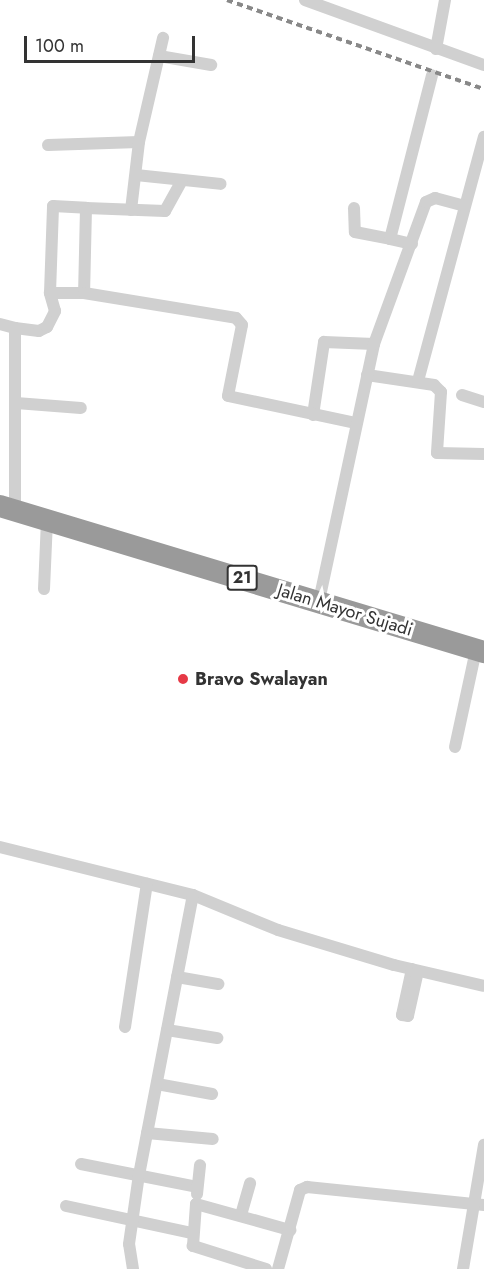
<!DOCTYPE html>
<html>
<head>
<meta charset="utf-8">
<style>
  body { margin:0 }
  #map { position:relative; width:484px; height:1269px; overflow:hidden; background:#fff; font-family:Jost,sans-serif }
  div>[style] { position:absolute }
  .street>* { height:12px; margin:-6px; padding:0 6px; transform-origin:6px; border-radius:6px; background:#d0d0d0 }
  .highway>* { height:22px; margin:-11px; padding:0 11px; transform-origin:11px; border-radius:11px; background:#9a9a9a }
  .rail>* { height:4px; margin-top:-2px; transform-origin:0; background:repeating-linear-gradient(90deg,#888 0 6px,transparent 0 10.5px) }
  .dots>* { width:16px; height:16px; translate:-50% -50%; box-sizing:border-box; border:3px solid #fff; border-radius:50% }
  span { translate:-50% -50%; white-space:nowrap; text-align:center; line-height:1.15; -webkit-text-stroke:6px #fff; paint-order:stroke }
  .shield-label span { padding:2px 4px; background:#fff; border:2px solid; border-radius:4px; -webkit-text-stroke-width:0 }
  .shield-label { font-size:16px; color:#333; font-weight:700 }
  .street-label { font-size:18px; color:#333 }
  .poi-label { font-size:18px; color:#333; font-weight:700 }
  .left { translate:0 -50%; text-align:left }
  .scale { position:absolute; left:24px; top:36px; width:171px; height:27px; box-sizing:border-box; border:3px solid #333; border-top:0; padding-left:8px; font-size:18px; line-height:21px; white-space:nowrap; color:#333; -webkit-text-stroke:4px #fff; paint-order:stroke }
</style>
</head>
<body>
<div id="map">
  <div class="street">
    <div style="left:305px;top:0;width:190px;rotate:20deg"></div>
    <div style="left:436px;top:49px;width:50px;rotate:-79.6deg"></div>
    <div style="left:159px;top:56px;width:53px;rotate:9.8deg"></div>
    <div style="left:48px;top:145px;width:91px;rotate:-1.9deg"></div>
    <div style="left:136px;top:175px;width:85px;rotate:6deg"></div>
    <div style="left:86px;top:208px;width:79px;rotate:2.2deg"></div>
    <div style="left:165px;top:211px;width:35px;rotate:-61deg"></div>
    <div style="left:354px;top:208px;width:24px;rotate:88deg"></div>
    <div style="left:355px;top:232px;width:36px;rotate:11deg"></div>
    <div style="left:131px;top:210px;width:68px;rotate:-83.3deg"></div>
    <div style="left:139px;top:142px;width:107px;rotate:-77deg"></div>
    <div style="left:412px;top:244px;width:23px;rotate:-167deg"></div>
    <div style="left:390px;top:239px;width:169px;rotate:-75.6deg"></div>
    <div style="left:50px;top:293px;width:87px;rotate:-88deg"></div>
    <div style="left:53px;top:206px;width:33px;rotate:3deg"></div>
    <div style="left:86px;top:208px;width:85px;rotate:91.3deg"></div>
    <div style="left:0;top:324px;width:16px;rotate:15deg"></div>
    <div style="left:367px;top:375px;width:68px;rotate:8.5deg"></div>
    <div style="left:434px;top:385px;width:10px;rotate:45deg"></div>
    <div style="left:441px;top:392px;width:61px;rotate:93.8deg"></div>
    <div style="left:437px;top:453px;width:47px;rotate:1.2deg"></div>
    <div style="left:418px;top:381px;width:253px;rotate:-74.9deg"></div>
    <div style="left:462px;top:395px;width:23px;rotate:18deg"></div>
    <div style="left:16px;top:403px;width:65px;rotate:4.4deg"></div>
    <div style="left:313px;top:415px;width:74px;rotate:-81.4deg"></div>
    <div style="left:324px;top:342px;width:50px;rotate:2.3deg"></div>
    <div style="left:15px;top:510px;width:182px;rotate:-90deg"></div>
    <div style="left:15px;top:328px;width:24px;rotate:7deg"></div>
    <div style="left:39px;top:331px;width:9px;rotate:-27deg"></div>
    <div style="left:47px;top:327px;width:18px;rotate:-63deg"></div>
    <div style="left:55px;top:311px;width:19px;rotate:-106deg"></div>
    <div style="left:50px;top:293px;width:34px"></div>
    <div style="left:84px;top:293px;width:154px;rotate:9.3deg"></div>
    <div style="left:236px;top:318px;width:9px;rotate:49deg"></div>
    <div style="left:242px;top:325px;width:72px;rotate:101.2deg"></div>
    <div style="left:228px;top:396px;width:131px;rotate:11.9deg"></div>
    <div style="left:44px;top:589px;width:69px;rotate:-87.5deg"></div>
    <div style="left:319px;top:601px;width:263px;rotate:-77.9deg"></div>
    <div style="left:374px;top:344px;width:151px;rotate:-69.9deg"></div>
    <div style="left:426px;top:202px;width:10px;rotate:-24deg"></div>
    <div style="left:435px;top:198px;width:30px;rotate:15deg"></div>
    <div style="left:455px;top:747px;width:99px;rotate:-77.8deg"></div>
    <div style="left:0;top:847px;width:199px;rotate:14deg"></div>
    <div style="left:193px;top:895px;width:92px;rotate:22.4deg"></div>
    <div style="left:278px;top:930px;width:121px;rotate:16.8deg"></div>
    <div style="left:394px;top:965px;width:92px;rotate:13.1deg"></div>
    <div style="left:412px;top:969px;width:47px;rotate:102.3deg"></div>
    <div style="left:402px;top:1015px;width:6px;rotate:9deg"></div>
    <div style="left:408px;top:1016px;width:46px;rotate:-77.5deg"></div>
    <div style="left:177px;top:977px;width:42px;rotate:9.7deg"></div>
    <div style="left:125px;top:1027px;width:145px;rotate:-81.3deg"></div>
    <div style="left:167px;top:1030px;width:51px;rotate:9.1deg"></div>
    <div style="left:157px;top:1084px;width:56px;rotate:10.3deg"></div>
    <div style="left:147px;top:1133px;width:66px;rotate:5.2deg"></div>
    <div style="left:81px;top:1164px;width:118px;rotate:11.2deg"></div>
    <div style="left:197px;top:1194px;width:29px;rotate:-84deg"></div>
    <div style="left:66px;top:1206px;width:129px;rotate:12.1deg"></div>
    <div style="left:241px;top:1215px;width:33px;rotate:-74deg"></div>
    <div style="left:133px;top:1269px;width:25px;rotate:-99deg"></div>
    <div style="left:129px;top:1244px;width:70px;rotate:-81.8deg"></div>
    <div style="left:139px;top:1175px;width:285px;rotate:-79.1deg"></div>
    <div style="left:266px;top:1269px;width:77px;rotate:-162.5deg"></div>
    <div style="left:193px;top:1246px;width:42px;rotate:-85.9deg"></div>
    <div style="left:196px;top:1204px;width:98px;rotate:15.5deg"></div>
    <div style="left:278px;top:1269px;width:82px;rotate:-74.4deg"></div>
    <div style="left:300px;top:1190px;width:8px;rotate:-23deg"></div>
    <div style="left:307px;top:1187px;width:178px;rotate:5.8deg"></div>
    <div style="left:463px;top:1269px;width:126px;rotate:-80.4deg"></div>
  </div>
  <div class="highway">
    <div style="left:0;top:506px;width:506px;rotate:16.79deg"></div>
  </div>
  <div class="rail">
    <div style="left:227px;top:0;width:272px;rotate:19.1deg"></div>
  </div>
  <div class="dots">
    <div style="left:183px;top:679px;background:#e63946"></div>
  </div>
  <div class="shield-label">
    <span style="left:242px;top:578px">21</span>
  </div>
  <div class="street-label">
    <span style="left:345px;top:610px;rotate:17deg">Jalan Mayor Sujadi</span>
  </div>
  <div class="poi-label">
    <span class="left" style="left:195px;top:679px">Bravo Swalayan</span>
  </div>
  <div class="scale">100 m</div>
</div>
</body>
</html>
